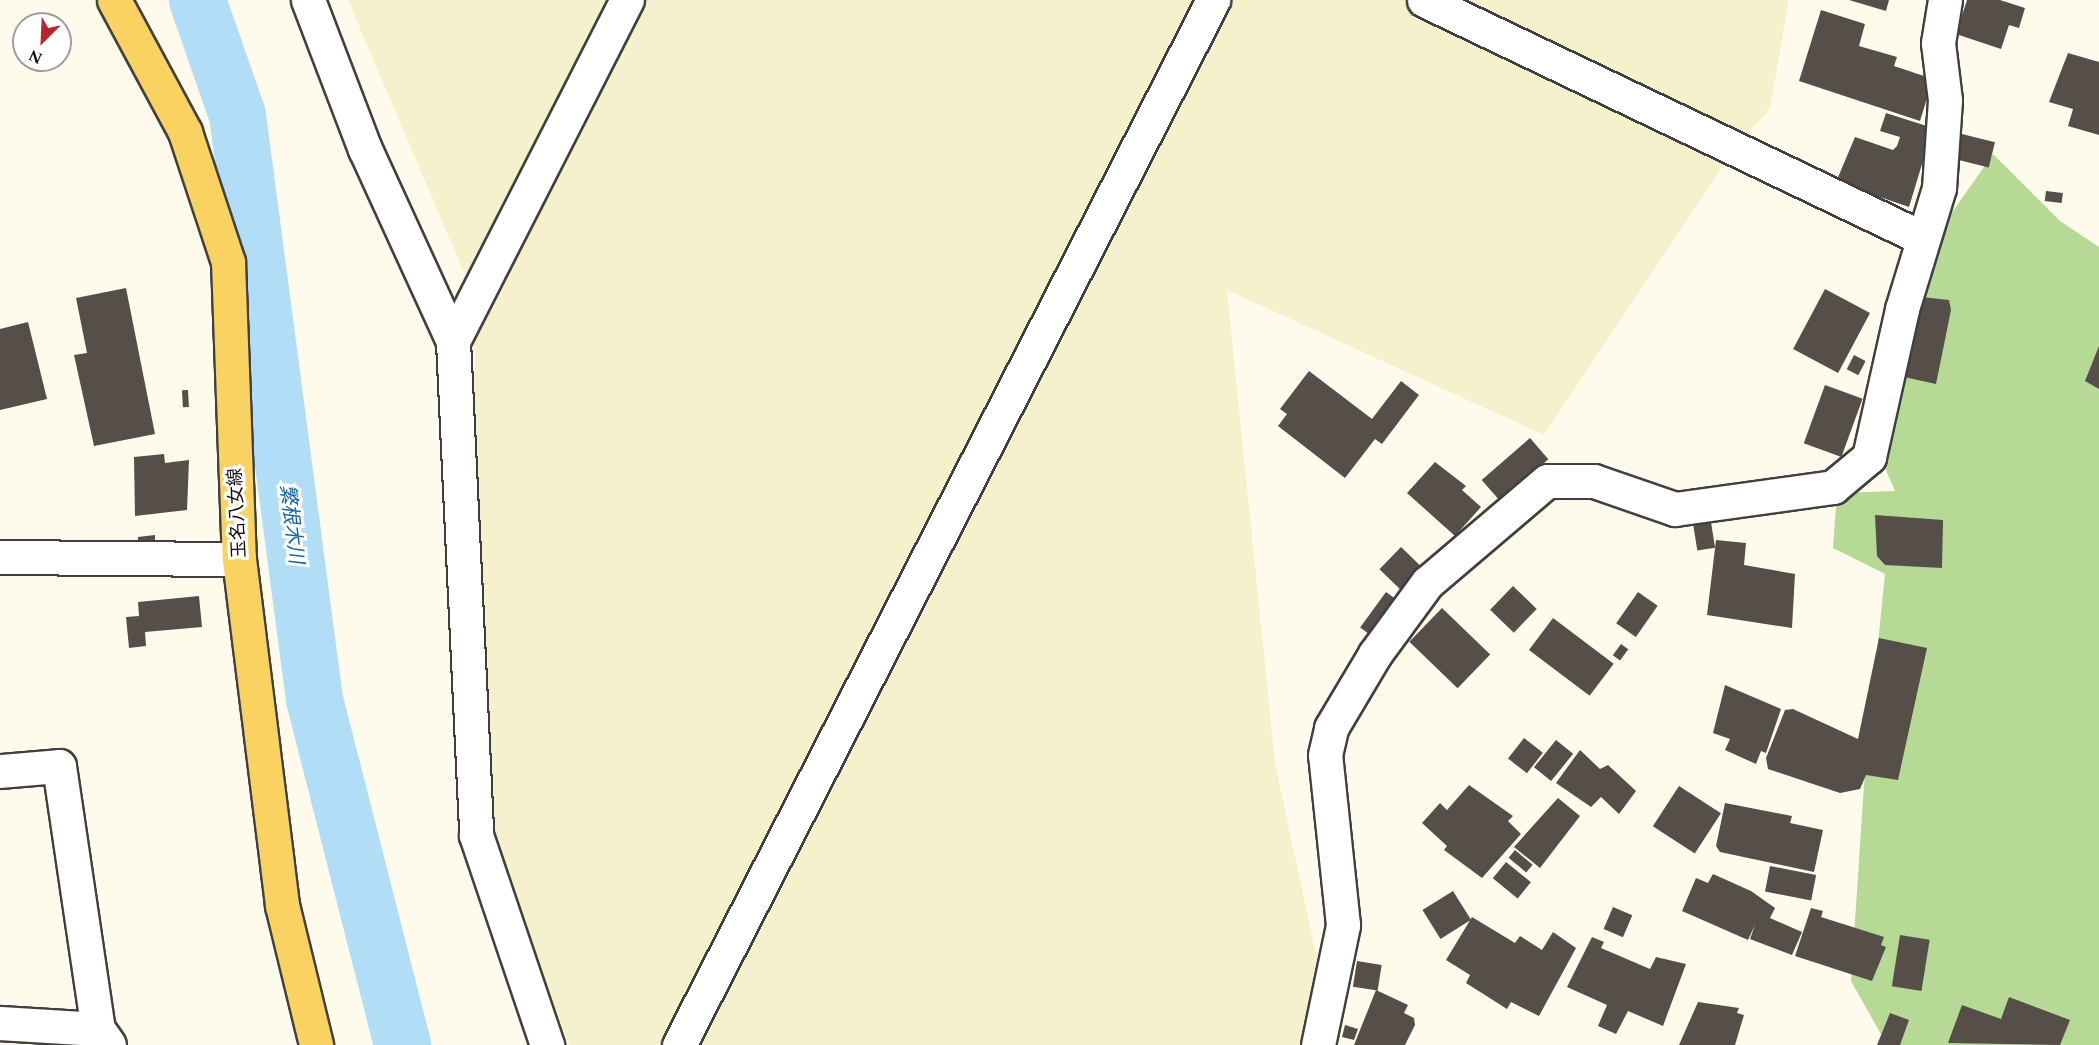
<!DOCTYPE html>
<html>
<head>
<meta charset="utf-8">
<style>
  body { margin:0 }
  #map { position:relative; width:2099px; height:1045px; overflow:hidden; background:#fffbec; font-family:Spectral,"Noto Sans JP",serif }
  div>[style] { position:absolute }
  .farmland>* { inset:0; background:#f5f1cd }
  .forest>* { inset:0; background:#b6da95 }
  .river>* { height:57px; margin:-28.5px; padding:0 28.5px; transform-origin:28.5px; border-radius:28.5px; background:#b1def6 }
  .building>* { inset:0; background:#554e49; transform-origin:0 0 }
  .roads { filter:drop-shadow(2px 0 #404040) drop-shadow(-2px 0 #404040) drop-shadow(0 2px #404040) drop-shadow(0 -2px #404040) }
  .minor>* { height:33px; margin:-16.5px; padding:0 16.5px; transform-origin:16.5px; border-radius:16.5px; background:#fff }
  .primary>* { height:33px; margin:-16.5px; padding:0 16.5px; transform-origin:16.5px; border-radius:16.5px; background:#f9d262 }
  span { translate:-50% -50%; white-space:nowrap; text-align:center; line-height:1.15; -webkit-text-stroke:6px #fff; paint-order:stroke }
  .street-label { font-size:18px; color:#0d0d0d }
  .water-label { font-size:20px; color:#15669f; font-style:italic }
  .north { position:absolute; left:12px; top:12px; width:60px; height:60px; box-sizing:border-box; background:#fff; border:2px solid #9e9e9e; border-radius:50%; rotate:204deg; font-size:16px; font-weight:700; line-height:24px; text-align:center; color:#0d0d0d }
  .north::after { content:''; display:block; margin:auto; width:21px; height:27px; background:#be242e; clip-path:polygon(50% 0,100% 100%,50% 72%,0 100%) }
</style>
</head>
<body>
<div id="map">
  <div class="farmland">
    <div style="clip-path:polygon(348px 0,1789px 0,1770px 108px,1733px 151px,1544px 435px,1227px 290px,1275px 763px,1327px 1006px,1311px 1045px,569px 1045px,474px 786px,475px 299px)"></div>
  </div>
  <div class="forest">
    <div style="clip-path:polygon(1993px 154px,2060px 221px,2099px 247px,2099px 1045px,1887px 1045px,1851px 981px,1865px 770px,1885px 574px,1833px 548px,1837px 493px,1895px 491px,1882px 461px,1927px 248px)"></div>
  </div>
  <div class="river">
    <div style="left:197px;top:0;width:122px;rotate:70.8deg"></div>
    <div style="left:237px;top:115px;width:589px;rotate:82.49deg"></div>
    <div style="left:314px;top:699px;width:357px;rotate:75.7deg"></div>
  </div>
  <div class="building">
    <div style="clip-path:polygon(1849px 0,1889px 0,1886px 11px)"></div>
    <div style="clip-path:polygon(1967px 0,2000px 0,2025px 8px,2019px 28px,2009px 25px,2001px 49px,1956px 34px)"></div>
    <div style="clip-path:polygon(1821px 10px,1865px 24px,1859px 46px,1897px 57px,1894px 66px,1933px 79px,1920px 121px,1799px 81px)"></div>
    <div style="clip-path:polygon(2068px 53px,2099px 62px,2099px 135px,2068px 126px,2073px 109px,2049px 102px)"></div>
    <div style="clip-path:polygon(1886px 113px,1933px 128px,1909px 207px,1836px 182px,1855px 137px,1893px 150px,1897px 146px,1900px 137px,1880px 131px)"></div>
    <div style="left:1962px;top:134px;width:34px;height:26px;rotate:14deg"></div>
    <div style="left:2046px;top:191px;width:17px;height:10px;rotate:7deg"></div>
    <div style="clip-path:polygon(126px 288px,155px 434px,94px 446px,74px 355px,87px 353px,76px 298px)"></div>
    <div style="left:1825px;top:289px;width:51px;height:68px;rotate:28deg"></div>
    <div style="clip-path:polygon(1922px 297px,1949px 300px,1951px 310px,1936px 384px,1904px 377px)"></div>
    <div style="clip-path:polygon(28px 322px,47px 399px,0 410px,0 329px)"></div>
    <div style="clip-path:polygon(2099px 346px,2099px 389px,2085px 381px)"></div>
    <div style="left:1854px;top:355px;width:13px;height:16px;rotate:27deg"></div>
    <div style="clip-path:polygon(1309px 371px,1372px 419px,1401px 381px,1419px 395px,1382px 444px,1375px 439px,1345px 478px,1278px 426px,1287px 414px,1280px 409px)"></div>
    <div style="left:1825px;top:385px;width:40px;height:62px;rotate:20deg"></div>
    <div style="left:188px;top:390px;width:17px;height:6px;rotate:87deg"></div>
    <div style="left:1530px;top:438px;width:28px;height:64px;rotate:49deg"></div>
    <div style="clip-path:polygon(164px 454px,165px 463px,189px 460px,187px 510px,135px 516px,134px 457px)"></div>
    <div style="clip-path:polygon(1435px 462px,1466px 486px,1462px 490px,1481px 507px,1455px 536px,1407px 493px)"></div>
    <div style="clip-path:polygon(1875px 515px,1943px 520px,1942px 568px,1885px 565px,1877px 556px)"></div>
    <div style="left:1711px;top:522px;width:26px;height:18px;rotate:81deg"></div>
    <div style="clip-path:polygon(155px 535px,155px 544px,138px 545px,138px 537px)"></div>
    <div style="clip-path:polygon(1716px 540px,1746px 543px,1744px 565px,1795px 574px,1792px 628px,1707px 615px)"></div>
    <div style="left:1401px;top:547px;width:32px;height:31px;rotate:44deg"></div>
    <div style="left:1513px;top:586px;width:33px;height:33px;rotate:44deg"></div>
    <div style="left:1386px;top:592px;width:17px;height:44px;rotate:36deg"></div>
    <div style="left:1638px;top:592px;width:24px;height:38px;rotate:35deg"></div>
    <div style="clip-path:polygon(199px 596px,202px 627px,145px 632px,146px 646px,129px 648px,126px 617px,139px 616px,138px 602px)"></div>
    <div style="left:1442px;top:608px;width:67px;height:47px;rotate:44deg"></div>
    <div style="left:1553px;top:618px;width:76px;height:40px;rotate:37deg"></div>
    <div style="clip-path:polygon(1879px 638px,1927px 648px,1898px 780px,1866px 775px,1860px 789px,1840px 793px,1768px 769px,1766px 758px,1785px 710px,1793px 709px,1858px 739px)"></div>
    <div style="left:1621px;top:644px;width:9px;height:14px;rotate:36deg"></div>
    <div style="clip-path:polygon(1725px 685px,1781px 709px,1766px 753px,1761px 751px,1756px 764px,1725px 750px,1730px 739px,1713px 733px)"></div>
    <div style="left:1524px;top:738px;width:24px;height:26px;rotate:38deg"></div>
    <div style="left:1556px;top:740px;width:22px;height:35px;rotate:39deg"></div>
    <div style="clip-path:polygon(1580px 750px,1600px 769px,1608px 765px,1636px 791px,1619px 814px,1601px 797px,1591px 807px,1556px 783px)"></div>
    <div style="clip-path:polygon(1469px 785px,1513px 816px,1508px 821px,1521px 834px,1482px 878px,1444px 850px,1447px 846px,1422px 823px,1440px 803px,1447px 810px)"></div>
    <div style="left:1679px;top:786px;width:50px;height:48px;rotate:33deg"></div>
    <div style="clip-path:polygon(1558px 798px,1580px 816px,1540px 868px,1514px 847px)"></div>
    <div style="clip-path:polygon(1725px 803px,1792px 816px,1790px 823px,1823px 830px,1814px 872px,1720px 852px,1716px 846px)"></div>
    <div style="left:1515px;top:850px;width:23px;height:10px;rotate:40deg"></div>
    <div style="left:1506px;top:862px;width:32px;height:21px;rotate:39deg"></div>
    <div style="left:1770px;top:866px;width:47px;height:26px;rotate:11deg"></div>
    <div style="clip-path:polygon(1713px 874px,1751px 891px,1775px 908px,1770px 918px,1802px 932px,1792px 955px,1750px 939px,1755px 925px,1748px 940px,1682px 911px,1696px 878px,1708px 883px)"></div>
    <div style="left:1453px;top:891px;width:34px;height:36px;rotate:58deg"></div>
    <div style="left:1613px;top:907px;width:21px;height:24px;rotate:23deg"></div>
    <div style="clip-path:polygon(1811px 908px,1823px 911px,1821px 917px,1884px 937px,1881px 945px,1886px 947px,1872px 981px,1795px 956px)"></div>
    <div style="clip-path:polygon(1472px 917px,1515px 943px,1520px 936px,1542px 950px,1553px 932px,1576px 948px,1539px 1016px,1511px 1002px,1507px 1009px,1466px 983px,1470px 975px,1446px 960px)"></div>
    <div style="left:1900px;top:935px;width:30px;height:52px;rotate:9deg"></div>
    <div style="clip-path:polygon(1592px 937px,1604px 942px,1601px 948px,1650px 969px,1656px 957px,1686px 964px,1663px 1026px,1628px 1011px,1616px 1034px,1598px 1026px,1607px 1005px,1567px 987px)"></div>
    <div style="left:1357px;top:961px;width:25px;height:26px;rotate:9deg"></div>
    <div style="clip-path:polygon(1376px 990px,1408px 1005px,1404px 1013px,1414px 1018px,1415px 1025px,1405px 1045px,1354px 1045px)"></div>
    <div style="clip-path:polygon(2009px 997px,2070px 1020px,2060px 1045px,1948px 1043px,1962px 1005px,2001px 1019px)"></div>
    <div style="clip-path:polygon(1698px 1002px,1739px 1008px,1737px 1013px,1744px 1015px,1735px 1045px,1679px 1045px)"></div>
    <div style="clip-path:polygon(1890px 1013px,1909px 1020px,1900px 1045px,1877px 1045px)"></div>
    <div style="clip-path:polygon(1345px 1025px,1358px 1029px,1354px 1040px,1342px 1037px)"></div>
  </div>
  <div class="roads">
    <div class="minor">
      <div style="left:308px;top:0;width:160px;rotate:69.1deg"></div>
      <div style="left:365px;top:149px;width:211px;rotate:65.4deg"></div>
      <div style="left:453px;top:341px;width:495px;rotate:87.3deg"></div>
      <div style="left:476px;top:835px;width:222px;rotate:71.3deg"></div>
      <div style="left:1424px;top:0;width:552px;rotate:25.54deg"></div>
      <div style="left:453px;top:341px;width:383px;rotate:-63deg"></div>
      <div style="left:0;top:557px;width:239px;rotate:0.5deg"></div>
      <div style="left:0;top:771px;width:59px;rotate:-4.8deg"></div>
      <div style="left:59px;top:766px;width:266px;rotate:81.6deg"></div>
      <div style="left:98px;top:1029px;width:19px;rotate:55deg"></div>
      <div style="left:0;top:1023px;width:98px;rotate:3.5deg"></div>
      <div style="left:679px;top:1045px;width:1174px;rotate:-62.93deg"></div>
      <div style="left:1318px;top:1045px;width:123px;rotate:-78.2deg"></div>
      <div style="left:1343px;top:925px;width:171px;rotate:-96deg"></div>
      <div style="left:1325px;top:755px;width:28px;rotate:-77deg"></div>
      <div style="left:1331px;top:728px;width:86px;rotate:-59.3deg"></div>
      <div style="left:1375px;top:654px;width:88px;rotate:-53.8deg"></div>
      <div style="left:1427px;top:583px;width:157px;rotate:-40.4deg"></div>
      <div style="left:1547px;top:481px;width:47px"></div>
      <div style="left:1594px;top:481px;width:86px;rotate:19.1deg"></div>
      <div style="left:1675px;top:509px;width:160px;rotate:-7.9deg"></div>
      <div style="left:1833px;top:487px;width:47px;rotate:-39.8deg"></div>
      <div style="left:1869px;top:457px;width:152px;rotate:-77.4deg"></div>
      <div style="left:1902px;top:309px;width:127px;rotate:-73deg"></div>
      <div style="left:1939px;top:188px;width:88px;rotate:-86.1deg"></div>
      <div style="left:1945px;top:100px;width:57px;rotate:-97deg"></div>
      <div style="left:1938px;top:43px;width:44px;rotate:-80.8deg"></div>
    </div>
    <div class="primary">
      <div style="left:114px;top:0;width:150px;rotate:61.7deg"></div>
      <div style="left:185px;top:132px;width:137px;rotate:71.7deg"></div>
      <div style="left:228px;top:262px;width:297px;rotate:87.9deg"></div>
      <div style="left:239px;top:559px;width:349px;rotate:82.9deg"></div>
      <div style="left:282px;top:905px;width:144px;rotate:76.3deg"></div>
    </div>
  </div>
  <div class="street-label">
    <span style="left:238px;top:513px;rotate:-93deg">玉名八女線</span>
  </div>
  <div class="water-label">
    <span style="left:291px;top:524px;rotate:83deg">繁根木川</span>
  </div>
  <div class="north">N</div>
</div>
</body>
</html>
